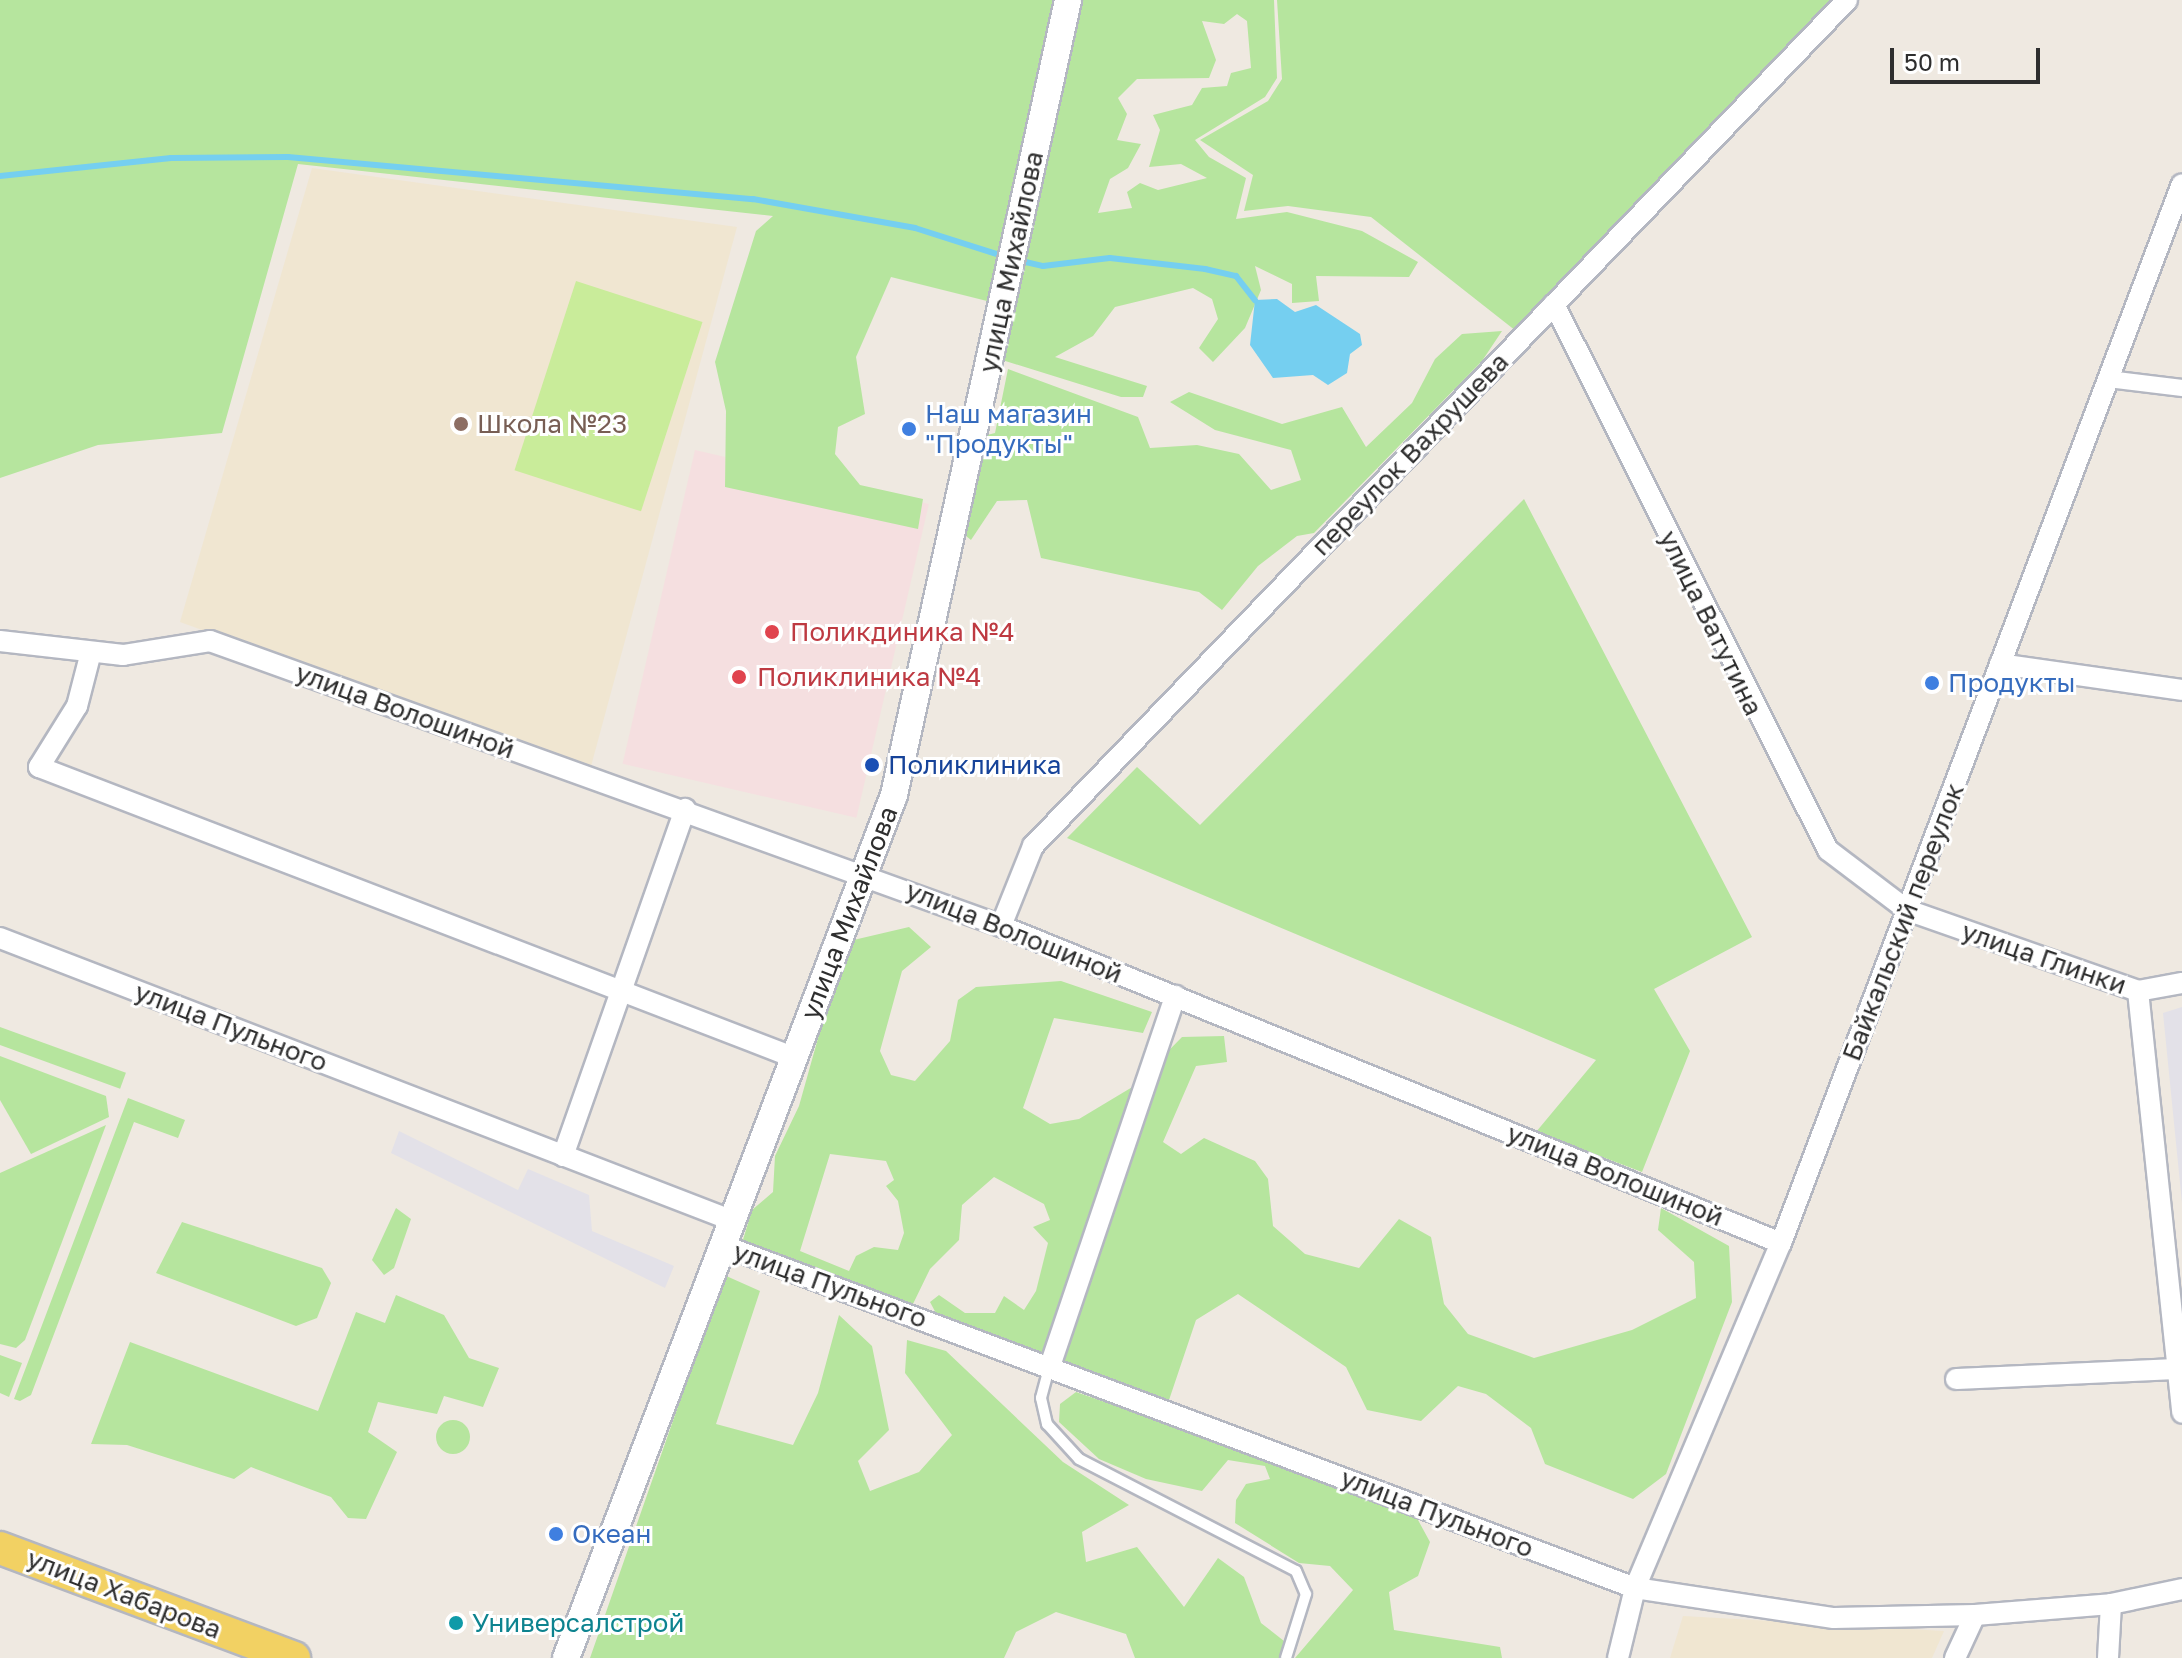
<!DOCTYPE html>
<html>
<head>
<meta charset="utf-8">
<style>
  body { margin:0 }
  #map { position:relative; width:2182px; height:1658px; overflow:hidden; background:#efe9e1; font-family:"Golos Text",sans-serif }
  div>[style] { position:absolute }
  .industrial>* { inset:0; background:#e3e1e8 }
  .education>* { inset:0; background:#f0e6d1 }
  .medical>* { inset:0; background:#f5dfe0; transform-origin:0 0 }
  .green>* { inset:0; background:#b6e59e; transform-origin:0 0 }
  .round { border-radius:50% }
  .pitch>* { inset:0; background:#c9ec9a; transform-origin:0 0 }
  .water>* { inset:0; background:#75cff0 }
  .stream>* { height:6px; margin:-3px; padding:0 3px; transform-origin:3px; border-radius:3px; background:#75cff0 }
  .roads { filter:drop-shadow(2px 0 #b4b7c1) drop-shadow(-2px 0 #b4b7c1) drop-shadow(0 2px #b4b7c1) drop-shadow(0 -2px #b4b7c1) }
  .service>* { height:10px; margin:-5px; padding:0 5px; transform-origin:5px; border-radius:5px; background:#fff }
  .pedestrian>* { height:16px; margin:-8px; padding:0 8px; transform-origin:8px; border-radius:8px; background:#fff }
  .minor>* { height:20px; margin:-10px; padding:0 10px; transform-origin:10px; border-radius:10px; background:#fff }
  .tertiary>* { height:26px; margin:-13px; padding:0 13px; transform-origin:13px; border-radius:13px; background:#fff }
  .primary>* { height:32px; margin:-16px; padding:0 16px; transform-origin:16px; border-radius:16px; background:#f2d163 }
  .dots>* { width:22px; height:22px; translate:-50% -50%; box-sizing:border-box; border:4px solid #fff; border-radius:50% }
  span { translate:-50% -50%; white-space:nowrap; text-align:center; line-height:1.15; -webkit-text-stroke:6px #fff; paint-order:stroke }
  .street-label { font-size:26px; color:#2e2e2e }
  .shop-label { font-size:26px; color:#366cbe }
  .left { translate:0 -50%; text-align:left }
  .education-label { font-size:26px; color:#785e54 }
  .health-label { font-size:26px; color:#be3a42 }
  .transit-label { font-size:26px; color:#164399 }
  .culture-label { font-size:26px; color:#0d838f }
  .scale { position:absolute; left:1890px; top:48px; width:150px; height:36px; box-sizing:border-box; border:4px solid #2e2e2e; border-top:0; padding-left:10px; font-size:24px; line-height:28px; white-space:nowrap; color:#2e2e2e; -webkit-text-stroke:6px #fff; paint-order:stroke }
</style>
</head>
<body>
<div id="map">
  <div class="industrial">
    <div style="clip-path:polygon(2182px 1007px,2182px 1203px,2163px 1013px)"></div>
    <div style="clip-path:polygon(399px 1131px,518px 1190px,528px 1169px,589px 1195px,592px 1231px,674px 1266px,665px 1288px,391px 1153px)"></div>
  </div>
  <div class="education">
    <div style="clip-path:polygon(312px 168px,737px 227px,590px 770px,180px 622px)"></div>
    <div style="clip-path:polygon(1683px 1616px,1944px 1631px,1932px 1658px,1670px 1658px)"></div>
  </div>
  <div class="medical">
    <div style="left:695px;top:450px;width:240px;height:322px;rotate:13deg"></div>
  </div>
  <div class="green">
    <div style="clip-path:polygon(0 0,1055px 0,995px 303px,891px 277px,856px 357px,865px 414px,838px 427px,835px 454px,860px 485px,923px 499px,918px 529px,725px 487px,726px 411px,715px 362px,756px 231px,773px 216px,298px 164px,222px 433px,98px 445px,0 478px)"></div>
    <div style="clip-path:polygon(evenodd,1073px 0,1274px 0,1277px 78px,1265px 97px,1195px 140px,1209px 157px,1246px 178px,1236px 219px,1287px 212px,1362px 231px,1418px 262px,1409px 277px,1316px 276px,1319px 301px,1292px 303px,1292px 284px,1255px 266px,1261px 290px,1245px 328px,1213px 362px,1199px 348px,1218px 319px,1212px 299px,1193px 288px,1115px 307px,1093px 336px,1055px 357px,1147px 386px,1143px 397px,1121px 397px,999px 359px,1073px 0,1237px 14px,1247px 21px,1251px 68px,1231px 73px,1227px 86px,1202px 88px,1192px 105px,1153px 115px,1160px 130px,1149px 167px,1181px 164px,1207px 178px,1158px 190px,1140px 183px,1127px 192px,1132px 208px,1098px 213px,1110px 179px,1128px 168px,1141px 144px,1117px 140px,1127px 114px,1118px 98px,1137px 79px,1209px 78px,1216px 60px,1202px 21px,1224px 24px,1237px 14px)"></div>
    <div style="clip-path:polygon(1277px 0,1835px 0,1516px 331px,1371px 217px,1288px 206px,1244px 211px,1253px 175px,1200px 140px,1268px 101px,1282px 79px)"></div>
    <div style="clip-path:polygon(1502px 331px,1482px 361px,1314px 533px,1297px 536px,1258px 566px,1222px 610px,1199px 592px,1041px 558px,1027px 500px,997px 501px,971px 540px,961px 532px,983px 436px,995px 433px,1008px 369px,1138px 417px,1150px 448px,1197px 445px,1239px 454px,1271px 490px,1301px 480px,1291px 450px,1215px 430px,1170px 402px,1189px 392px,1282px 424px,1342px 407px,1366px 447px,1412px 403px,1435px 359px,1462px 334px)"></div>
    <div style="clip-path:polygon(1524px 499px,1752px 937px,1654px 989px,1690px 1051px,1642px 1172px,1536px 1132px,1596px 1060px,1067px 838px,1137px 767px,1200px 825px)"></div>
    <div style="clip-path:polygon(evenodd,909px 927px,931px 947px,902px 971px,880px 1051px,891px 1075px,915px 1081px,950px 1041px,958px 1000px,976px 987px,1061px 981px,1152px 1012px,1143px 1033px,1054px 1018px,1023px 1108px,1050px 1124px,1079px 1119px,1134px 1086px,1182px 1037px,1224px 1036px,1227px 1062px,1196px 1066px,1163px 1142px,1181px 1154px,1204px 1138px,1255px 1161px,1268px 1179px,1273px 1226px,1305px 1254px,1359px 1268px,1399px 1219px,1431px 1237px,1444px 1304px,1468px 1334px,1534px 1358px,1632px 1330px,1696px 1298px,1694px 1262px,1658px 1230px,1661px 1208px,1729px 1246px,1732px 1302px,1666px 1474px,1633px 1499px,1545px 1464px,1531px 1428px,1486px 1394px,1458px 1386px,1421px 1421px,1367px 1410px,1346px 1367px,1238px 1294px,1196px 1320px,1168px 1403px,938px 1317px,930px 1302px,939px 1295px,965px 1313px,995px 1313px,1004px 1296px,1024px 1310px,1036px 1291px,1048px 1243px,1033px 1227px,1050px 1220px,1044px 1204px,994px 1177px,962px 1205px,959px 1240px,930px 1269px,912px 1306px,742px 1243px,752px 1210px,773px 1192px,775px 1156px,799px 1106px,845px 942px,909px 927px,830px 1154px,886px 1161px,894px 1180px,886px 1186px,898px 1201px,904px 1233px,898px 1250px,874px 1247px,856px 1256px,849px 1271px,800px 1251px,830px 1154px)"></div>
    <div style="left:0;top:1027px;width:134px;height:17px;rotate:20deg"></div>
    <div style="clip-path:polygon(0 1056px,106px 1096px,109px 1117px,31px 1154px,0 1100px)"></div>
    <div style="clip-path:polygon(128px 1098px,185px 1120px,178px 1138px,134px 1122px,31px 1395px,20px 1401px,14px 1399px)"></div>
    <div style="clip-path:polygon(106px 1125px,25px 1340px,16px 1348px,0 1344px,0 1173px)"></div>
    <div style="clip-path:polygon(396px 1208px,411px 1219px,394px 1268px,384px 1275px,372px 1260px)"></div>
    <div style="clip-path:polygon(182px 1222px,322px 1268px,331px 1283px,317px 1318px,296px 1326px,156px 1273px)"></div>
    <div style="clip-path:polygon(724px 1275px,760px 1291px,716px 1424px,793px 1445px,818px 1393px,839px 1315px,872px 1346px,889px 1430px,858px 1461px,870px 1491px,919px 1472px,952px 1435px,905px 1373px,907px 1340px,946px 1351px,1063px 1462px,1129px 1505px,1082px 1532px,1086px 1562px,1137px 1547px,1184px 1607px,1218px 1558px,1244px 1577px,1261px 1623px,1284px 1641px,1279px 1658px,1135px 1658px,1126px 1634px,1056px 1612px,1016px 1632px,1004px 1658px,590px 1658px)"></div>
    <div style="clip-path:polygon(396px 1295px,444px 1315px,469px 1358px,499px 1368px,483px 1407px,444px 1396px,437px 1414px,378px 1402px,368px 1432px,397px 1452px,366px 1519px,348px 1518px,331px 1497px,251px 1467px,234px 1479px,127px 1445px,91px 1444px,130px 1342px,318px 1411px,356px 1312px,385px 1323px)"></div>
    <div style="clip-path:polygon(0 1355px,22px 1363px,9px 1397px,0 1393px)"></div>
    <div style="clip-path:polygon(1076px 1392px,1412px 1509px,1430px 1542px,1418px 1576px,1389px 1592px,1394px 1630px,1500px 1647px,1502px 1658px,1295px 1658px,1353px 1590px,1330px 1566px,1299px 1563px,1235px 1523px,1236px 1500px,1246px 1484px,1270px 1479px,1265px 1466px,1228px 1460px,1202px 1491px,1146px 1479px,1099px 1459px,1059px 1422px,1060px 1404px)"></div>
    <div class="round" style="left:436px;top:1420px;width:34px;height:34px"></div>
  </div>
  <div class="pitch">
    <div style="left:576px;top:281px;width:133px;height:199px;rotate:18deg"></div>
  </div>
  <div class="water">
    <div style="clip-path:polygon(1277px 299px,1295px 312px,1316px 305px,1360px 334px,1362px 345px,1350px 354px,1347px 373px,1328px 385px,1313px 375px,1273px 378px,1250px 345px,1255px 300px)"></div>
  </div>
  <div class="stream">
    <div style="left:0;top:176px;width:172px;rotate:-6deg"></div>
    <div style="left:171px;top:158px;width:117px;rotate:-0.5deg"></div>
    <div style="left:288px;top:157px;width:467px;rotate:5.2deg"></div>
    <div style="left:753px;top:199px;width:165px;rotate:10.1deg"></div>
    <div style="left:915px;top:228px;width:96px;rotate:17.7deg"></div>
    <div style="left:1017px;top:260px;width:27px;rotate:13deg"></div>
    <div style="left:1043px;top:266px;width:67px;rotate:-6.8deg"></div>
    <div style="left:1110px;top:258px;width:96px;rotate:6.6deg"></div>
    <div style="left:1205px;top:269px;width:32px;rotate:13deg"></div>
    <div style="left:1236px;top:276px;width:31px;rotate:52deg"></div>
  </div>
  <div class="roads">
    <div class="service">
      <div style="left:1049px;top:1368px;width:31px;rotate:105deg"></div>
      <div style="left:1041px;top:1398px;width:27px;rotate:77deg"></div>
      <div style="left:1047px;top:1424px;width:47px;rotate:47.6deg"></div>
      <div style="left:1079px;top:1459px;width:244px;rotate:27.3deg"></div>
      <div style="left:1296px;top:1571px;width:25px;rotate:67deg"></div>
      <div style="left:1306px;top:1594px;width:67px;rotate:107.4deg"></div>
    </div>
    <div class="pedestrian">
      <div style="left:2108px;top:379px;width:75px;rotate:6.9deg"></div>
    </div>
    <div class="minor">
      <div style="left:1554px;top:304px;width:611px;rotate:63.35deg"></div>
      <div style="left:1828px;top:850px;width:99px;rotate:37.2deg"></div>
      <div style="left:1907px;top:910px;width:245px;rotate:19.3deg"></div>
      <div style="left:2138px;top:991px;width:45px;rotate:-10.3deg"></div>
      <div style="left:0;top:641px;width:124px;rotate:6.5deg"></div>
      <div style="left:123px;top:655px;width:88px;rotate:-9.1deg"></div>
      <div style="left:210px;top:641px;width:841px;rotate:19.81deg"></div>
      <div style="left:1001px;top:926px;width:842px;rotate:22.12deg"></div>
      <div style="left:91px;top:652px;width:56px;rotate:104.5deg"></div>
      <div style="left:77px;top:706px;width:72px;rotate:121.9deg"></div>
      <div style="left:39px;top:767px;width:808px;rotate:21.04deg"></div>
      <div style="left:2000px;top:664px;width:184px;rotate:8.1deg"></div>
      <div style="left:1001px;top:926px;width:86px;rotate:-68.2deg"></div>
      <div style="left:1033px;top:846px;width:1174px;rotate:-46.1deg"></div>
      <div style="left:0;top:938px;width:784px;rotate:21.1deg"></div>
      <div style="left:2138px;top:991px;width:424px;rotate:84deg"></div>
      <div style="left:563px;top:1156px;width:368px;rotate:-70.6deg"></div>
      <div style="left:722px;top:1245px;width:975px;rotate:20.59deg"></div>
      <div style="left:1635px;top:1588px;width:201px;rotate:8.6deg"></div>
      <div style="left:1834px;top:1618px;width:141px;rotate:-1.2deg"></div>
      <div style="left:1975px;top:1615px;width:136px;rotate:-4.6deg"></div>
      <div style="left:2111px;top:1604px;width:73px;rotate:-11.9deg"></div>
      <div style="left:1050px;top:1366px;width:391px;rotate:-71.3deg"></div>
      <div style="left:1956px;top:1379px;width:221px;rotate:-2.6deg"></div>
      <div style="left:1618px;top:1658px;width:72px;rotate:-76.3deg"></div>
      <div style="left:1635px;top:1588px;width:375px;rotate:-67.1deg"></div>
      <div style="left:1781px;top:1243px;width:1132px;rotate:-69.26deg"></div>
      <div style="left:1955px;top:1658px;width:47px;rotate:-65.1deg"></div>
      <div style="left:2108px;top:1658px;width:54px;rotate:-86.8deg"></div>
    </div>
    <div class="tertiary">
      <div style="left:566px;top:1658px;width:923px;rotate:-69.19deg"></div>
      <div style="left:894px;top:795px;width:814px;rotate:-77.65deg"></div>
    </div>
    <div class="primary">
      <div style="left:0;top:1548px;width:314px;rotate:20.5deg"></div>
    </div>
  </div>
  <div class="dots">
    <div style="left:461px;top:424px;background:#8d6e63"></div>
    <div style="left:909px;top:429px;background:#3f7fe0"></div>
    <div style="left:772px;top:632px;background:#e0444e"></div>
    <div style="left:739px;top:677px;background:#e0444e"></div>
    <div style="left:1932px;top:683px;background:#3f7fe0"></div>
    <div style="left:872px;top:765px;background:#1a4fb4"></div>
    <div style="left:556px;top:1534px;background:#3f7fe0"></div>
    <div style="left:456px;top:1623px;background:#0f9aa8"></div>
  </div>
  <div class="street-label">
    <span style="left:1011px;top:262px;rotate:-78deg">улица Михайлова</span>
    <span style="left:1410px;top:454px;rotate:-46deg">переулок Вахрушева</span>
    <span style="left:1711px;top:623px;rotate:64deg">улица Ватутина</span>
    <span style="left:405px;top:711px;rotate:20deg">улица Волошиной</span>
    <span style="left:849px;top:913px;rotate:-69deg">улица Михайлова</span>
    <span style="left:1903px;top:922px;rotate:-69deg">Байкальский переулок</span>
    <span style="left:1014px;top:932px;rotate:22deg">улица Волошиной</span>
    <span style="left:2044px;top:958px;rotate:19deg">улица Глинки</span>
    <span style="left:231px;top:1027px;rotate:21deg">улица Пульного</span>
    <span style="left:1615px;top:1175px;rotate:22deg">улица Волошиной</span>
    <span style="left:830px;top:1285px;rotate:20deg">улица Пульного</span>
    <span style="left:1437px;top:1513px;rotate:21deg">улица Пульного</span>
    <span style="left:124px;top:1594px;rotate:21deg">улица Хабарова</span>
  </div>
  <div class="shop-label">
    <span class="left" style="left:925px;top:429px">Наш магазин<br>"Продукты"</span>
    <span class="left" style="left:1948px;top:683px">Продукты</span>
    <span class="left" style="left:572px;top:1534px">Океан</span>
  </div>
  <div class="education-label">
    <span class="left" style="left:477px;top:424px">Школа №23</span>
  </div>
  <div class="health-label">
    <span class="left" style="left:790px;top:632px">Поликдиника №4</span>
    <span class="left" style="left:757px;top:677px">Поликлиника №4</span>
  </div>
  <div class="transit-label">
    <span class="left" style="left:888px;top:765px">Поликлиника</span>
  </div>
  <div class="culture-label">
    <span class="left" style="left:472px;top:1623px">Универсалстрой</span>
  </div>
  <div class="scale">50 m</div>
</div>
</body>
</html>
